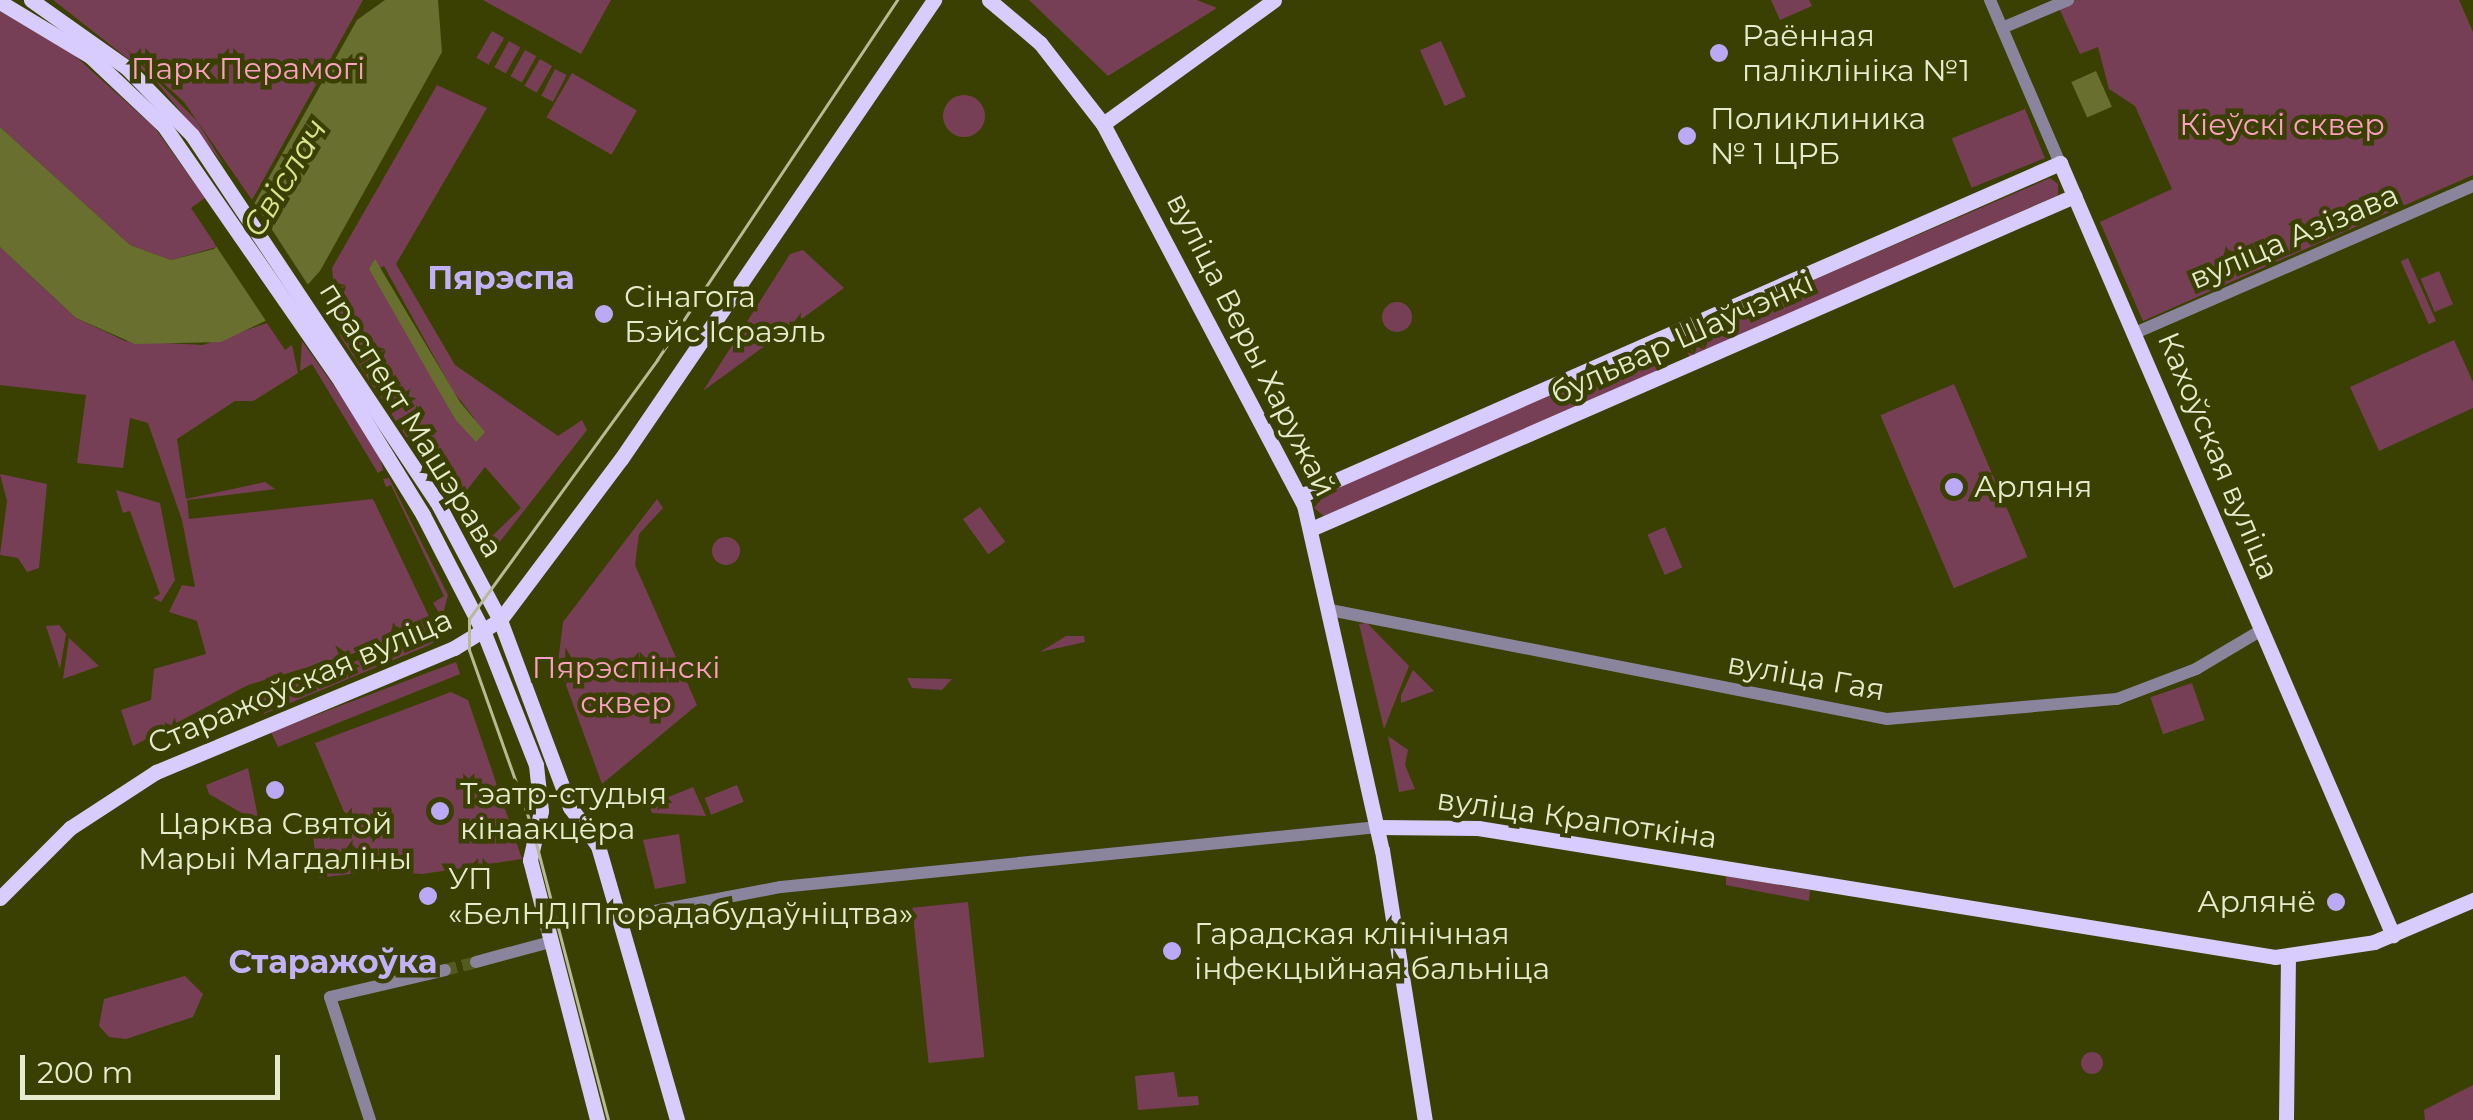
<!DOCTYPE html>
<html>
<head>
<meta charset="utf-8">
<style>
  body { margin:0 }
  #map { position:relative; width:2473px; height:1120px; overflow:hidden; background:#3a4001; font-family:Montserrat,sans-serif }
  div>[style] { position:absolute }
  .green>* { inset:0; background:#773f56; transform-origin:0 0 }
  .round { border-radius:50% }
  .water>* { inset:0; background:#686f2f; transform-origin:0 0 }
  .pier>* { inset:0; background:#3a4001 }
  .minor-tunnel>* { height:12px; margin-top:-6px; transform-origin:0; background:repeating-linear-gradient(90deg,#545a20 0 12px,transparent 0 18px) }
  .minor>* { height:12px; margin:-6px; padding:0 6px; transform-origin:6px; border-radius:6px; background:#8a859c }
  .major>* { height:15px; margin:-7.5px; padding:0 7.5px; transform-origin:7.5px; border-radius:7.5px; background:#d7ccfd }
  .tram>* { height:2.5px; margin:-1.25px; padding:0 1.25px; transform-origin:1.25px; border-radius:1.25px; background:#b6bb94 }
  .dots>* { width:28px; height:28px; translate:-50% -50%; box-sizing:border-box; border:5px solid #3a4001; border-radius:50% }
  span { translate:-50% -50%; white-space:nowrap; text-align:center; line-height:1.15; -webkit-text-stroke:9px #3a4001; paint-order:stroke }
  .poi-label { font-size:30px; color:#e6ebcd }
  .left { translate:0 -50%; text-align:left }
  .right { translate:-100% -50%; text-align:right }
  .park-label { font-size:30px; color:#fc9fc3 }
  .street-label { font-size:30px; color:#e6ebcd }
  .water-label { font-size:32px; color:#d9e688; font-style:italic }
  .neighbourhood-label { font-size:32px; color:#c2b1f8; font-weight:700 }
  .scale { position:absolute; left:20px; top:1055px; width:260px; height:45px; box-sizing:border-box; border:5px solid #e6ebcd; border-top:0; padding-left:12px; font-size:30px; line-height:35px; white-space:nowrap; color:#e6ebcd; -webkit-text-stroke:8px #3a4001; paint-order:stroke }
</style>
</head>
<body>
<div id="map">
  <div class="green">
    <div style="clip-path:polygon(53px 0,363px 0,252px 200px,184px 102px,122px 45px,197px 121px,224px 165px,154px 79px)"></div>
    <div style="clip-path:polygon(483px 0,611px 0,581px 54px)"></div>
    <div style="clip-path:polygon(1029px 0,1197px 0,1217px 8px,1108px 76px)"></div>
    <div style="clip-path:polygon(1771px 0,1809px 0,1812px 6px,1780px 20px)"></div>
    <div style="clip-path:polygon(2076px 0,2459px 0,2473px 32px,2473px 175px,2143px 321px,2100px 222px,2172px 189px,2135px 106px,2109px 89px,2098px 47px,2080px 54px,2059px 8px)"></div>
    <div style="clip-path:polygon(0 11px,73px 54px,155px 128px,205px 198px,191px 208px,217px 247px,171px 260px,130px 245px,0 127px)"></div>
    <div style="left:492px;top:31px;width:14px;height:31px;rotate:30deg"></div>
    <div style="left:509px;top:41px;width:13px;height:30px;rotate:29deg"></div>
    <div style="left:1441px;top:41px;width:61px;height:23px;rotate:66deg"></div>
    <div style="left:525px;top:50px;width:13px;height:30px;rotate:29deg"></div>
    <div style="left:540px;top:59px;width:14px;height:31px;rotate:30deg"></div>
    <div style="left:555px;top:69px;width:13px;height:30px;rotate:27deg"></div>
    <div style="left:572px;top:73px;width:75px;height:51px;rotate:30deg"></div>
    <div style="clip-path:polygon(evenodd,437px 85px,487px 108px,396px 264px,455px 365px,558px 436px,582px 420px,587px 430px,495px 548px,465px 526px,340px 336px,337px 321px,332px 268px,437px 85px,384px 266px,453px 391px,475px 419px,455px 419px,373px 271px,384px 266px,437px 85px,485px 467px,521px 508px,490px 538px,456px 504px,485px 467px)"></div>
    <div class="round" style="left:943px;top:95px;width:42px;height:42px"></div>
    <div style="left:2025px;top:109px;width:53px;height:79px;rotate:68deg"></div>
    <div style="clip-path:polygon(2050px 178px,2058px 184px,2058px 195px,1690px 358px,1681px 337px)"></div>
    <div style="clip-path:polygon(0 247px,76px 318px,125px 341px,203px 345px,267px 323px,285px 350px,292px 345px,298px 373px,253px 401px,235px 401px,177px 439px,186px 499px,265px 482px,275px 489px,187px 500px,189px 519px,373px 499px,435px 629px,248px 685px,133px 746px,121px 710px,151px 700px,154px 669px,206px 654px,197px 621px,169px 612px,182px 585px,195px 587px,182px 520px,148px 423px,130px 418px,123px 468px,77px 463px,86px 395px,0 385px)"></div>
    <div style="clip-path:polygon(803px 250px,844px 288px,703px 391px,790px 254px)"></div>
    <div style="left:2408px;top:258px;width:69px;height:8px;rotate:66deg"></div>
    <div style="left:2439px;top:271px;width:36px;height:20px;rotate:67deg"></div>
    <div class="round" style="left:1382px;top:302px;width:30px;height:30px"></div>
    <div style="clip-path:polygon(2454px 340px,2473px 382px,2473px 408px,2379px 451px,2350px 387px)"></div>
    <div style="clip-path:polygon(302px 341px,378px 448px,383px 470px,378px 473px,312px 364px,300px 371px)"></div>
    <div style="clip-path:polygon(1652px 349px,1662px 370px,1325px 517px,1314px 508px,1329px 490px)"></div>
    <div style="left:1954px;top:384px;width:188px;height:80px;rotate:67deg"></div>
    <div style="clip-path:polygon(0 474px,47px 484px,39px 568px,27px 572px,18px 558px,0 555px,7px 501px)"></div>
    <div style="clip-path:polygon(389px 478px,448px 595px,442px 618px,433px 603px,444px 596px,391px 485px,386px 487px,383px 479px)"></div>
    <div style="clip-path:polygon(116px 490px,160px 503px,175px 580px,161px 602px,153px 598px,160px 594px,130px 511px,123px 513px)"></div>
    <div style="clip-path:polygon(657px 499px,663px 508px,639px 534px,635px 565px,697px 705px,602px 784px,558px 663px,563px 622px)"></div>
    <div style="left:980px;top:507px;width:43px;height:21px;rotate:54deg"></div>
    <div style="left:1665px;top:527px;width:44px;height:19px;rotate:67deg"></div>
    <div class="round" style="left:712px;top:537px;width:28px;height:28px"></div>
    <div style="clip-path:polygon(1367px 623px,1409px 666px,1384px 729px,1359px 624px)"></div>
    <div style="clip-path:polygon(59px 625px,66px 634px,60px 669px,46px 626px)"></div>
    <div style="clip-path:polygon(437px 633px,440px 639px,427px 646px,264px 714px,257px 695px)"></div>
    <div style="clip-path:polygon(1066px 636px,1084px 636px,1085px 642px,1040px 652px)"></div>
    <div style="clip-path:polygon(69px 638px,99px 666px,63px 679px)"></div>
    <div style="clip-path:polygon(456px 662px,460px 674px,278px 747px,271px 732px)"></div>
    <div style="clip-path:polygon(1413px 670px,1434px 691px,1401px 703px,1401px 695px)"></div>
    <div style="clip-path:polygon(907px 678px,952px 679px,942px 690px,912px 688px)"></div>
    <div style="left:2192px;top:683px;width:39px;height:44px;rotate:71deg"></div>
    <div style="clip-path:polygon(451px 692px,468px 700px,522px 859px,423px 874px,374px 871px,318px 878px,312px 827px,344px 812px,315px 743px)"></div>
    <div style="clip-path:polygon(1388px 736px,1408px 750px,1405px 765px,1415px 789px,1399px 792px)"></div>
    <div style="clip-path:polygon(248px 768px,253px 792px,259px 823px,209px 794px,206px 785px)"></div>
    <div style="left:737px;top:785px;width:18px;height:35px;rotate:68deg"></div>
    <div style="clip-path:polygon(693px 787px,706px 816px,652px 813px,649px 805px)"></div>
    <div style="clip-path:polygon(679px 834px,686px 883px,655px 889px,643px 840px)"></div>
    <div style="clip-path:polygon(1726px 876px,1810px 890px,1809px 901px,1726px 885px)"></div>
    <div style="left:968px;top:902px;width:156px;height:56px;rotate:84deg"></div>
    <div style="clip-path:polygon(185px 976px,203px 994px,193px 1017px,126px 1039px,109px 1037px,99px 1026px,104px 999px)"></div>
    <div class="round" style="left:2081px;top:1052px;width:22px;height:22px"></div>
    <div style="clip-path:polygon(1174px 1072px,1178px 1097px,1198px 1096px,1199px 1105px,1138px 1110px,1135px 1076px)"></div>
    <div style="clip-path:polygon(2473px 1085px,2473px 1120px,2425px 1120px,2424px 1110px)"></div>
  </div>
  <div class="water">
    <div style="clip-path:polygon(385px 0,438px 0,442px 52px,320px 271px,282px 313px,221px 342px,135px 344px,76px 318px,0 247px,0 127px,130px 245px,171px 260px,214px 249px,244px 222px,357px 20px)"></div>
    <div style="left:2096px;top:71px;width:39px;height:27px;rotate:66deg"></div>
    <div style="clip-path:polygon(375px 259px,460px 402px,485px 432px,476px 442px,455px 419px,369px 269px)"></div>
  </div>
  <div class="pier">
    <div style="clip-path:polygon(252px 199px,312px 291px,270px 327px,214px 243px)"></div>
  </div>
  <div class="minor-tunnel">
    <div style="left:445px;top:970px;width:32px;rotate:-14deg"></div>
  </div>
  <div class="minor">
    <div style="left:1990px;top:0;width:177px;rotate:66.8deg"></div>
    <div style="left:2002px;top:28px;width:72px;rotate:-23deg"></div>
    <div style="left:2135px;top:333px;width:369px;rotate:-23.5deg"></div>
    <div style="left:1330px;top:610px;width:568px;rotate:11.07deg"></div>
    <div style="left:1887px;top:719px;width:231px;rotate:-5deg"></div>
    <div style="left:2117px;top:699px;width:85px;rotate:-20.8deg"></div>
    <div style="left:2196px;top:669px;width:78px;rotate:-30.8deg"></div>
    <div style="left:618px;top:918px;width:166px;rotate:-10.8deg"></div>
    <div style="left:781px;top:887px;width:600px;rotate:-5.74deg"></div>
    <div style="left:476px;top:962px;width:77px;rotate:-15.1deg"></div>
    <div style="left:370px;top:1120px;width:129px;rotate:-108deg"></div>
    <div style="left:330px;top:997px;width:118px;rotate:-13.2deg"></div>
  </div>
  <div class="major">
    <div style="left:31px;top:0;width:118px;rotate:35.3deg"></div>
    <div style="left:127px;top:68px;width:93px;rotate:45.9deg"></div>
    <div style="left:192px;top:135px;width:441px;rotate:56.3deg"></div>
    <div style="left:437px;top:502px;width:134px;rotate:61.9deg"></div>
    <div style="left:500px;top:620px;width:200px;rotate:69.5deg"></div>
    <div style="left:570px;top:807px;width:48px;rotate:54.3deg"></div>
    <div style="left:598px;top:846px;width:285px;rotate:73.9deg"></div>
    <div style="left:989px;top:0;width:67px;rotate:40.1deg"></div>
    <div style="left:1040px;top:43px;width:103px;rotate:52.1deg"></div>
    <div style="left:1103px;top:124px;width:431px;rotate:62.2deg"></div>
    <div style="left:1304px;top:505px;width:354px;rotate:77.3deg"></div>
    <div style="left:1382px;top:850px;width:273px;rotate:81deg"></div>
    <div style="left:0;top:2px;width:105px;rotate:31deg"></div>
    <div style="left:90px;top:56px;width:102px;rotate:43.4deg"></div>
    <div style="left:164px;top:126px;width:311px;rotate:55.3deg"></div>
    <div style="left:341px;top:382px;width:156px;rotate:58.3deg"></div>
    <div style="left:423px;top:515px;width:133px;rotate:62.7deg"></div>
    <div style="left:484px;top:633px;width:142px;rotate:68.5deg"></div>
    <div style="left:536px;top:765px;width:46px;rotate:83.8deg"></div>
    <div style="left:541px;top:811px;width:50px;rotate:102.7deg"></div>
    <div style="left:530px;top:860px;width:268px;rotate:75.5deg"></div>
    <div style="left:1103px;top:124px;width:211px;rotate:-35.9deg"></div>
    <div style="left:1300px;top:496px;width:830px;rotate:-23.66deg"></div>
    <div style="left:2060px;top:163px;width:841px;rotate:66.67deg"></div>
    <div style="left:1311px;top:529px;width:833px;rotate:-23.58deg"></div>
    <div style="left:1378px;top:827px;width:100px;rotate:0.6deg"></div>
    <div style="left:1478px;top:828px;width:807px;rotate:9.19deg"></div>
    <div style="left:2275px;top:957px;width:100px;rotate:-8.6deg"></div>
    <div style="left:2374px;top:942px;width:108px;rotate:-23deg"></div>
    <div style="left:0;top:898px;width:99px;rotate:-45deg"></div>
    <div style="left:70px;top:828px;width:103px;rotate:-33.1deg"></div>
    <div style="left:156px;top:772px;width:323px;rotate:-22.6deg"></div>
    <div style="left:454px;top:648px;width:54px;rotate:-31.3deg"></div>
    <div style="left:500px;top:620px;width:201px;rotate:-53.1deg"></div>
    <div style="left:621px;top:459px;width:556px;rotate:-55.71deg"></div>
    <div style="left:2286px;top:1120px;width:163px;rotate:-89.3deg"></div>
  </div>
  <div class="tram">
    <div style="left:608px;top:1120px;width:302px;rotate:-104.6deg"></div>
    <div style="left:532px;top:828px;width:189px;rotate:-109.5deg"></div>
    <div style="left:469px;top:650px;width:31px;rotate:-90deg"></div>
    <div style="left:469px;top:619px;width:320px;rotate:-54deg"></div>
    <div style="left:657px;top:360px;width:433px;rotate:-56.3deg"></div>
  </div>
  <div class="dots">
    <div style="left:1719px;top:53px;background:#bca9f5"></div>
    <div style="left:1687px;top:136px;background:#bca9f5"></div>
    <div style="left:604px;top:314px;background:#bca9f5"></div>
    <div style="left:1954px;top:487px;background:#bca9f5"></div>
    <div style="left:275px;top:790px;background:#bca9f5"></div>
    <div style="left:440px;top:811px;background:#bca9f5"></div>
    <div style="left:428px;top:896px;background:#bca9f5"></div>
    <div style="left:2336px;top:902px;background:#bca9f5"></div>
    <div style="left:1172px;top:951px;background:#bca9f5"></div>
  </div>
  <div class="poi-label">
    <span class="left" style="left:1742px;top:53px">Раённая<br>паліклініка №1</span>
    <span class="left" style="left:1710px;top:136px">Поликлиника<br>№ 1 ЦРБ</span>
    <span class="left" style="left:624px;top:314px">Сінагога<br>Бэйс Ісраэль</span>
    <span class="left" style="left:1974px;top:487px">Арляня</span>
    <span class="left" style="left:460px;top:811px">Тэатр-студыя<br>кінаакцёра</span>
    <span style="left:275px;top:841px">Царква Святой<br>Марыі Магдаліны</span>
    <span class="left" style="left:448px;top:896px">УП<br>«БелНДІПгорадабудаўніцтва»</span>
    <span class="right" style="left:2316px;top:902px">Арлянё</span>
    <span class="left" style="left:1194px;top:951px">Гарадская клінічная<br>інфекцыйная бальніца</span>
  </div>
  <div class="park-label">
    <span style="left:248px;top:69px">Парк Перамогі</span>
    <span style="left:2282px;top:125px">Кіеўскі сквер</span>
    <span style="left:626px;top:685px">Пярэспінскі<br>сквер</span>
  </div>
  <div class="street-label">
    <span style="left:2294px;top:237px;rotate:-23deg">вуліца Азізава</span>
    <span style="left:1682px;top:338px;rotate:-24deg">бульвар Шаўчэнкі</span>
    <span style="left:1251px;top:345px;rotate:63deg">вуліца Веры Харужай</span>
    <span style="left:411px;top:420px;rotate:58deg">праспект Машэрава</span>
    <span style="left:2218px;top:456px;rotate:67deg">Кахоўская вуліца</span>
    <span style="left:1806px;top:677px;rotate:10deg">вуліца Гая</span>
    <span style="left:300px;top:682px;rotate:-23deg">Старажоўская вуліца</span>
    <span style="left:1577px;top:819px;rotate:8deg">вуліца Крапоткіна</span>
  </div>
  <div class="water-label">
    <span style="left:285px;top:178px;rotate:-59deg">Свіслач</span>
  </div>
  <div class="neighbourhood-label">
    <span style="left:501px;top:278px">Пярэспа</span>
    <span style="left:333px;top:962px">Старажоўка</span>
  </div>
  <div class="scale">200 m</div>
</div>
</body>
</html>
